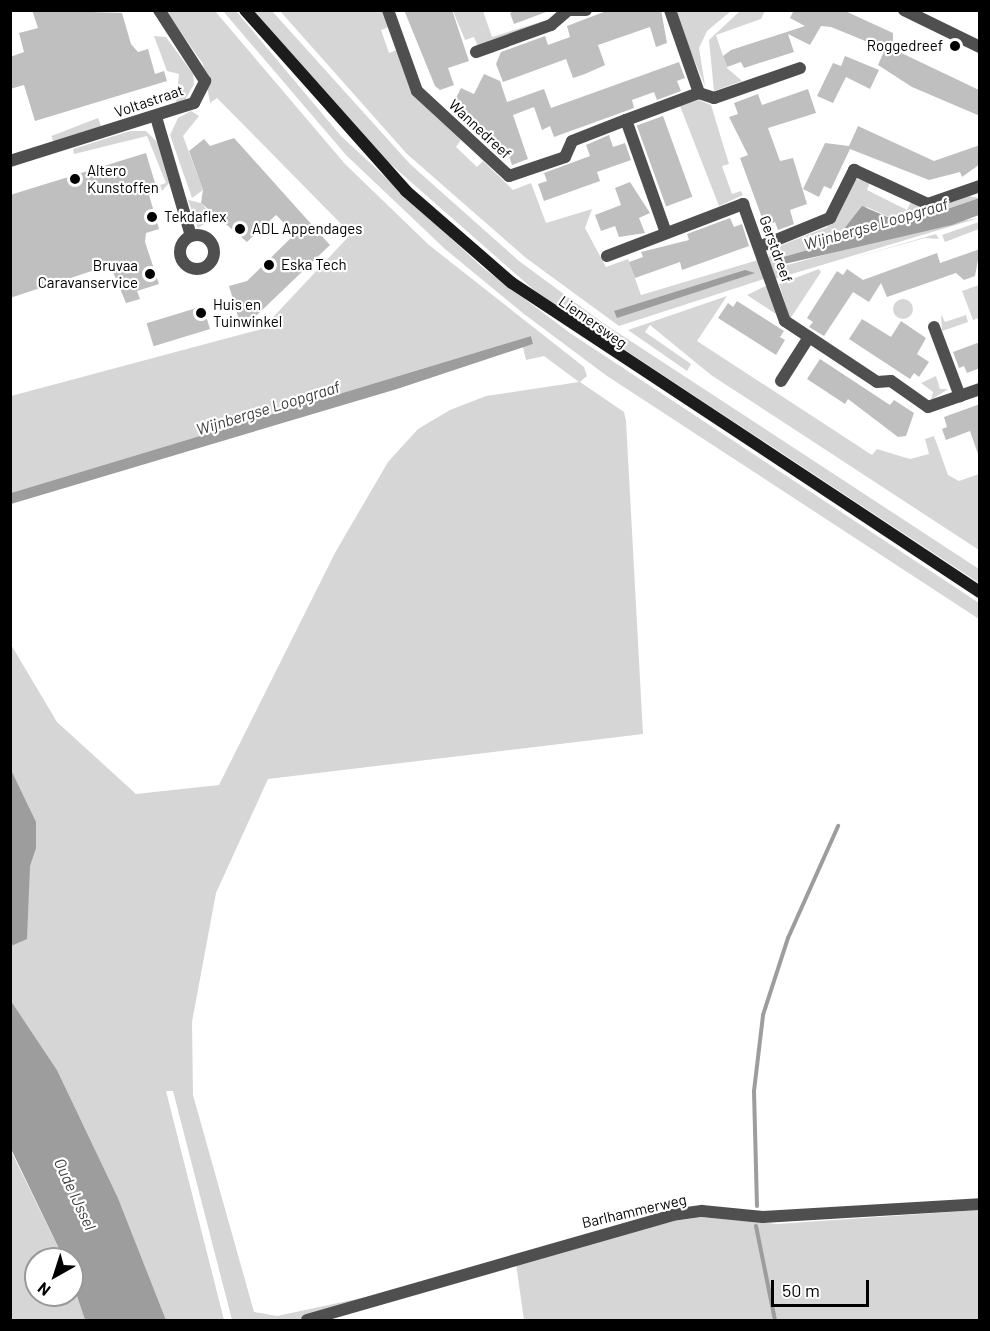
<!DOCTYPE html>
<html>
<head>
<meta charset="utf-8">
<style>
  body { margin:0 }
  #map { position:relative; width:990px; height:1331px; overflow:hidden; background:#fff; font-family:Barlow,sans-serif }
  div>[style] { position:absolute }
  .green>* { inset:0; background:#d6d6d6; transform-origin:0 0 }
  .round { border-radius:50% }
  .water>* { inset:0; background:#9d9d9d }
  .stream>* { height:4px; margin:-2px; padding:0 2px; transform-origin:2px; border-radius:2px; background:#9d9d9d }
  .building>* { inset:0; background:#bfbfbf; transform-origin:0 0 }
  .street>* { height:12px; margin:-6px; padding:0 6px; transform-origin:6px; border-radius:6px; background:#4f4f4f }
  .street>.ring { margin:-6px; padding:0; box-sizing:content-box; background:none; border:12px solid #4f4f4f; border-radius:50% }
  .secondary>* { height:12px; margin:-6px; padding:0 6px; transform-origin:6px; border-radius:6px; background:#1c1c1c }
  .dots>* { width:16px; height:16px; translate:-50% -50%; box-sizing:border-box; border:3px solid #fff; border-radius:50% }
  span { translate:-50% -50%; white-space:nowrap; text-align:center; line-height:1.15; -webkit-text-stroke:4.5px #fff; paint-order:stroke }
  .poi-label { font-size:15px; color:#000 }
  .right { translate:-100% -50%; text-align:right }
  .left { translate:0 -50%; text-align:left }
  .street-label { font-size:15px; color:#000 }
  .water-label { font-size:16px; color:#3e3e3e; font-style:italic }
  .frame { position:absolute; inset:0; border:12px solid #000; pointer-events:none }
  .north { position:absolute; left:24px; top:1247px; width:60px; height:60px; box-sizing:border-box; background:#fff; border:2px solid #999; border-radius:50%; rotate:219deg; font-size:16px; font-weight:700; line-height:24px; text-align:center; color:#000 }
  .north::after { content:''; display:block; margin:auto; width:21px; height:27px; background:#000; clip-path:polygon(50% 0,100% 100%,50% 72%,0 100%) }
  .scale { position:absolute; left:771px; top:1280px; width:98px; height:27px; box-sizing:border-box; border:3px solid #000; border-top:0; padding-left:8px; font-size:18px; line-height:21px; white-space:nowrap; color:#000; -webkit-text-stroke:4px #fff; paint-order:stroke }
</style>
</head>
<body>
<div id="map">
  <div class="green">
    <div style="clip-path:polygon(741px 10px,765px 11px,761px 19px,716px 35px,727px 68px,742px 81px,714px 91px,709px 40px)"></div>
    <div style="clip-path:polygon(166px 11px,215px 11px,345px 164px,429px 245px,584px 367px,587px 376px,580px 382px,624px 412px,626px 421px,643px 734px,268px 779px,216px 893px,192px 1022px,193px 1095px,254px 1312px,277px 1316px,394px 1291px,296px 1320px,232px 1320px,173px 1091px,166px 1091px,224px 1320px,166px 1320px,118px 1198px,57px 1070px,11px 1001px,10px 643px,57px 722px,136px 794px,219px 785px,336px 551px,388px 462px,418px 429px,450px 410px,486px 396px,579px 382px,544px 356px,526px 360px,523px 347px,533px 344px,531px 336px,11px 493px,11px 396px,262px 329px,351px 234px,217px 98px,210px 103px,203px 64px)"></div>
    <div style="clip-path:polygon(223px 11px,236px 11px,341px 136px,482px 267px,570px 333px,979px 603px,979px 619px,607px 376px,524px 314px,445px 249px,346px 155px)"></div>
    <div style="clip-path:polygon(253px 11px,272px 11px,410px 164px,519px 261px,603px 323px,979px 569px,979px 583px,534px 290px,370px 146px)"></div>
    <div style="clip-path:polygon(280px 11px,383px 11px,389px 27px,381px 30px,389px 53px,397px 50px,429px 110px,461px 140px,456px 147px,477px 167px,483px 161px,513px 190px,531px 183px,546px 223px,592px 209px,585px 228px,606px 267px,628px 259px,641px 295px,758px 260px,764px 279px,619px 326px,526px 258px,407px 154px)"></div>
    <div style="clip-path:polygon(453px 11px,483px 11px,492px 37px,550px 19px,478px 46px,474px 37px,465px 40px)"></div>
    <div style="clip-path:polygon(674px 11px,731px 11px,707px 31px,699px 48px,705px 86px)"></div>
    <div style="clip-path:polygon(154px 36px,166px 37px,193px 74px,194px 84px,185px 100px,176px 103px,179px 74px,167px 71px)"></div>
    <div style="clip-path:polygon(699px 100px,711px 105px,729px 164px,722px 166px,732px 194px,741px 191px,743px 195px,719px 206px,680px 106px)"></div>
    <div style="clip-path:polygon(191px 111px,199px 116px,183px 136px,203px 190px,192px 198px,170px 135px,178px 118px)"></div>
    <div style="left:98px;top:118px;width:9px;height:50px;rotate:69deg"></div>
    <div style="clip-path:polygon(130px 131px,146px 131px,157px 142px,169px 183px,162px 191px,160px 185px,166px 183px,147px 136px,74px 154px,73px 149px)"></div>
    <div style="clip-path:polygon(856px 179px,870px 182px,867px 190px,907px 210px,911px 202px,929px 210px,968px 196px,979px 198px,904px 224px,867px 207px,833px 243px,783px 257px,779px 261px,784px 266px,928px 226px,979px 218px,775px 279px,768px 259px,772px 249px,827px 227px)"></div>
    <div style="clip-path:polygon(188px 200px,201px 203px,214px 218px,198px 228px)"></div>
    <div style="clip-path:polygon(979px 222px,979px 229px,945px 242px,942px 235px)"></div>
    <div style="clip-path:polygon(936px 234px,939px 239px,925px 238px,846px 260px)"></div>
    <div style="clip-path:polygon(819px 269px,821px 272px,790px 319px,779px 284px)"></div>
    <div style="clip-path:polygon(770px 284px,779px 310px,776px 314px,747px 295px)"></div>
    <div style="clip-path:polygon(979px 285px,979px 318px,973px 320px,962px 291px)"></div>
    <div style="clip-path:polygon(727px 296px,697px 341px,872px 455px,877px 449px,910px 459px,929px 454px,925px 439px,934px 436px,948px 475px,959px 481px,979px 474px,979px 550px,711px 375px,650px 325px,645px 332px,691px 364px,687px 371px,628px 330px)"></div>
    <div class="round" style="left:893px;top:299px;width:20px;height:20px"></div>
    <div style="clip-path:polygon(941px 314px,945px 322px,966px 315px,968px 322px,942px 331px)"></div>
    <div style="clip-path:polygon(936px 376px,940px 389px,948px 389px,931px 400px,933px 392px,921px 383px)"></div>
    <div style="clip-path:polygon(10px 1149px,64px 1259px,36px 1259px,36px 1295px,72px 1295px,72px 1281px,85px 1320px,11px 1320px)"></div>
    <div style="clip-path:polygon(979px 1210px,979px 1320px,524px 1320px,516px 1264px,654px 1224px,701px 1217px,777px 1224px)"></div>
  </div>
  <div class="water">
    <div style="clip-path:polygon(979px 198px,979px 215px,952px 225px,780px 265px,783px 257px,833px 243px,862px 206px,904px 224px)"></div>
    <div style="clip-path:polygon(745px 270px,755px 273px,617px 318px,614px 311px)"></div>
    <div style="clip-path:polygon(531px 336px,533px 344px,397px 389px,11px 504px,11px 493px)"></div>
    <div style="clip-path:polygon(10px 768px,36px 822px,36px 848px,30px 866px,27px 939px,11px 946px)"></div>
    <div style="clip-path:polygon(11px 1001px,57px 1070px,118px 1198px,166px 1320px,85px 1320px,72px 1281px,72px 1259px,64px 1259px,11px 1149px)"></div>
  </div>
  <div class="stream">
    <div style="left:757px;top:1206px;width:115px;rotate:-91.5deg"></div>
    <div style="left:754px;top:1091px;width:77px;rotate:-83.2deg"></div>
    <div style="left:763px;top:1015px;width:81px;rotate:-72deg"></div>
    <div style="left:788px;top:938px;width:123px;rotate:-65.9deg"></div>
    <div style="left:756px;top:1226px;width:96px;rotate:78.6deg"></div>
  </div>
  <div class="building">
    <div style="clip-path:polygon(32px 10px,122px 13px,131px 44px,138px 52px,148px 49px,155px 74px,164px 71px,167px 81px,35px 121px,24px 85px,10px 89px,10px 57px,24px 52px,19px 33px,38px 28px)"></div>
    <div style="clip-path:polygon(404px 10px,452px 10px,469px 61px,448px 68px,454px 85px,440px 90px,435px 86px)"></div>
    <div style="clip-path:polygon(517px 10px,546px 10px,546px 12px,514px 24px,510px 13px)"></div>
    <div style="clip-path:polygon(609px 10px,661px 10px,667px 43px,656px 47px,650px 27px,598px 45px,605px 65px,585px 74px,573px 78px,566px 59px,503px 82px,496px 64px,501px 52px,545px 36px,548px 45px,570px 37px,567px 26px)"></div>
    <div style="clip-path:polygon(794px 10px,845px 11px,893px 33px,893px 49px,979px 90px,980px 116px,912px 87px,878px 65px,885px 49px,831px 27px,821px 26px,810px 45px,788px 34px,794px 52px,744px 68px,741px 62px,727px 67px,723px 56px,731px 50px,805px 26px,790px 18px)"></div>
    <div style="clip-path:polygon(845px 56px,879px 70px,870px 89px,846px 77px,833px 103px,817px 96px,833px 63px,841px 66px)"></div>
    <div style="clip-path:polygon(679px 62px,685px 78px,677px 81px,681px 91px,657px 100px,654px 92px,632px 100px,634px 108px,554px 137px,550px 126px,542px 130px,534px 107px,513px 115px,528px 159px,512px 165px,509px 156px,502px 159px,495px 152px,488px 133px,457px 117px,462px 108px,453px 104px,461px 88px,474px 94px,484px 74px,500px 81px,507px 102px,544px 89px,551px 108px)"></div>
    <div style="clip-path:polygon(808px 89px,816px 113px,768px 128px,780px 161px,793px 158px,807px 204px,790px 210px,794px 224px,778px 230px,775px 222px,765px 226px,740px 158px,748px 155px,729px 117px,738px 114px,734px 103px,758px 94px,762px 105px)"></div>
    <div style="left:663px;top:116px;width:86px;height:28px;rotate:70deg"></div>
    <div style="clip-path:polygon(858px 126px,934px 161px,980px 145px,980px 164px,962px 177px,960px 172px,929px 180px,850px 149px,831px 189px,824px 186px,819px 197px,803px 189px,825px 143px,849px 146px)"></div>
    <div style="clip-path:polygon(609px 135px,613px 147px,625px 143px,631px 160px,597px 172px,600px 181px,544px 201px,538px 184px,547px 181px,544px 173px,590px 156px,586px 145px)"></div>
    <div style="clip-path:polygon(234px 138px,330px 245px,257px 315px,239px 320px,229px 286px,247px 281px,295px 234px,276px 215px,247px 242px,201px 203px,203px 190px,189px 151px,204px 139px,210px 146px)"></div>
    <div style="clip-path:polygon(146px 153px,158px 193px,149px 195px,159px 229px,146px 233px,145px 242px,159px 284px,137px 291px,140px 299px,126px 303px,110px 265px,10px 298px,10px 195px)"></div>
    <div style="clip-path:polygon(630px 182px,650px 213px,639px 218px,645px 233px,619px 237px,615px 226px,601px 231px,595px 215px,621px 205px,615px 188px)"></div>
    <div style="clip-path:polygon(730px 218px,734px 227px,742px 224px,749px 246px,682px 270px,680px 262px,635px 278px,629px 262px,643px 257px,641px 252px,689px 240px,687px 234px)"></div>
    <div style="clip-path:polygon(980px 249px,975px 276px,964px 280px,956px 273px,887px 297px,881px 283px,869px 302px,853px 292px,824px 336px,809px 327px,813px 322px,807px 318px,837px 271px,843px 275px,847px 269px,863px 280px,937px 253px,940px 263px)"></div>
    <div style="clip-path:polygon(737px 301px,784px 331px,780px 337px,785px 340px,776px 355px,718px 318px,728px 303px,733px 307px)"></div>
    <div style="left:203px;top:306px;width:24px;height:59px;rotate:73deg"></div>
    <div style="clip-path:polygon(862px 319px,891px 337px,901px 321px,926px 338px,917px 354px,929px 362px,919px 377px,914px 373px,910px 379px,849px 339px)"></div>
    <div style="clip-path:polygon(980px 342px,980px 368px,967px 373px,964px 366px,959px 368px,953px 352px)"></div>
    <div style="clip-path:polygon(820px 359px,890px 405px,894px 400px,914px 413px,906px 436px,898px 437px,848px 399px,845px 404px,807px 379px)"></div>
    <div style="clip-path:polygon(980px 404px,980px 454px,978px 454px,970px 431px,946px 440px,942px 429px,947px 427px,944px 417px)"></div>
  </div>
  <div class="street">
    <div style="left:388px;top:10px;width:86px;rotate:70.3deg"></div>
    <div style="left:417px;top:91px;width:125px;rotate:42.7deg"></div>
    <div style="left:509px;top:176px;width:59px;rotate:-18.7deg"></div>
    <div style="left:565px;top:157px;width:17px;rotate:-66deg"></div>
    <div style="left:572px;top:141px;width:58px;rotate:-21.3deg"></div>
    <div style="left:626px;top:120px;width:78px;rotate:-20.3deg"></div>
    <div style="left:699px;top:93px;width:16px;rotate:18deg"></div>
    <div style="left:714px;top:98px;width:91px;rotate:-19.2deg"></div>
    <div style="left:564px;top:10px;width:22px"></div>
    <div style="left:670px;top:10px;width:88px;rotate:70.7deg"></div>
    <div style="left:904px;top:10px;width:85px;rotate:26deg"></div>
    <div style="left:476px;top:52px;width:80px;rotate:-19.8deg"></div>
    <div style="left:551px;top:25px;width:20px;rotate:-41deg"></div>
    <div style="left:156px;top:117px;width:124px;rotate:73.6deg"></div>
    <div style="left:626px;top:120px;width:120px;rotate:70.5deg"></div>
    <div style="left:10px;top:161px;width:193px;rotate:-17.5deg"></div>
    <div style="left:194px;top:103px;width:25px;rotate:-63deg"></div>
    <div style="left:205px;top:81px;width:85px;rotate:-122.9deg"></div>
    <div class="ring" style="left:180px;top:235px;width:22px;height:22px"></div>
    <div style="left:759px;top:247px;width:77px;rotate:-22.2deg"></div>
    <div style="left:830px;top:218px;width:54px;rotate:-63.4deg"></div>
    <div style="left:854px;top:170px;width:81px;rotate:24.7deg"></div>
    <div style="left:928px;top:204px;width:55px;rotate:-19.1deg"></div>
    <div style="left:607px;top:256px;width:146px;rotate:-20.9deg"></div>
    <div style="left:743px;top:204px;width:124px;rotate:70.3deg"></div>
    <div style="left:785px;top:321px;width:110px;rotate:33.5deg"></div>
    <div style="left:877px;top:382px;width:14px;rotate:-4deg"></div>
    <div style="left:891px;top:381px;width:45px;rotate:35.1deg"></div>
    <div style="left:928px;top:407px;width:55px;rotate:-19.1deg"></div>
    <div style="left:934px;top:327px;width:74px;rotate:69.4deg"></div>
    <div style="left:781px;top:381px;width:52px;rotate:-57.5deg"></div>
    <div style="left:307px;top:1320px;width:380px;rotate:-16deg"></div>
    <div style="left:672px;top:1215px;width:30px;rotate:-8deg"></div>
    <div style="left:702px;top:1211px;width:61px;rotate:5.6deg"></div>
    <div style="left:763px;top:1217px;width:217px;rotate:-3.4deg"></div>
  </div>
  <div class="secondary">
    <div style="left:245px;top:10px;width:242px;rotate:48.3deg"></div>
    <div style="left:406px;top:191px;width:140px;rotate:41deg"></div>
    <div style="left:512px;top:283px;width:561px;rotate:33.44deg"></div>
  </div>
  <div class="dots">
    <div style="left:955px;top:46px;background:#000"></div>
    <div style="left:75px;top:179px;background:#000"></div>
    <div style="left:152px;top:217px;background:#000"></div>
    <div style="left:240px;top:229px;background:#000"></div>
    <div style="left:269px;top:265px;background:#000"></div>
    <div style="left:150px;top:274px;background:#000"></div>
    <div style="left:201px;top:313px;background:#000"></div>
  </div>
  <div class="poi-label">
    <span class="right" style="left:943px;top:46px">Roggedreef</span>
    <span class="left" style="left:87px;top:179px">Altero<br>Kunstoffen</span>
    <span class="left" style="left:164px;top:217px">Tekdaflex</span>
    <span class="left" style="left:252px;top:229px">ADL Appendages</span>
    <span class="right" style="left:138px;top:274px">Bruvaa<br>Caravanservice</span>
    <span class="left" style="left:281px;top:265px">Eska Tech</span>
    <span class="left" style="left:213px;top:313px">Huis en<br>Tuinwinkel</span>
  </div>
  <div class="street-label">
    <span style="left:149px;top:101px;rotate:-19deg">Voltastraat</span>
    <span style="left:480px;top:129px;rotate:43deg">Wannedreef</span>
    <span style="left:776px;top:249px;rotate:70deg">Gerstdreef</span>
    <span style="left:593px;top:322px;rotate:35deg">Liemersweg</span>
    <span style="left:634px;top:1211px;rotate:-13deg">Barlhammerweg</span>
  </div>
  <div class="water-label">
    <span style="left:876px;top:224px;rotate:-16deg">Wijnbergse Loopgraaf</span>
    <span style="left:268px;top:408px;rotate:-17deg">Wijnbergse Loopgraaf</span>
    <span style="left:75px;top:1194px;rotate:65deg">Oude IJssel</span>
  </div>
  <div class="frame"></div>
  <div class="north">N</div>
  <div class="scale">50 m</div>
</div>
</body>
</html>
